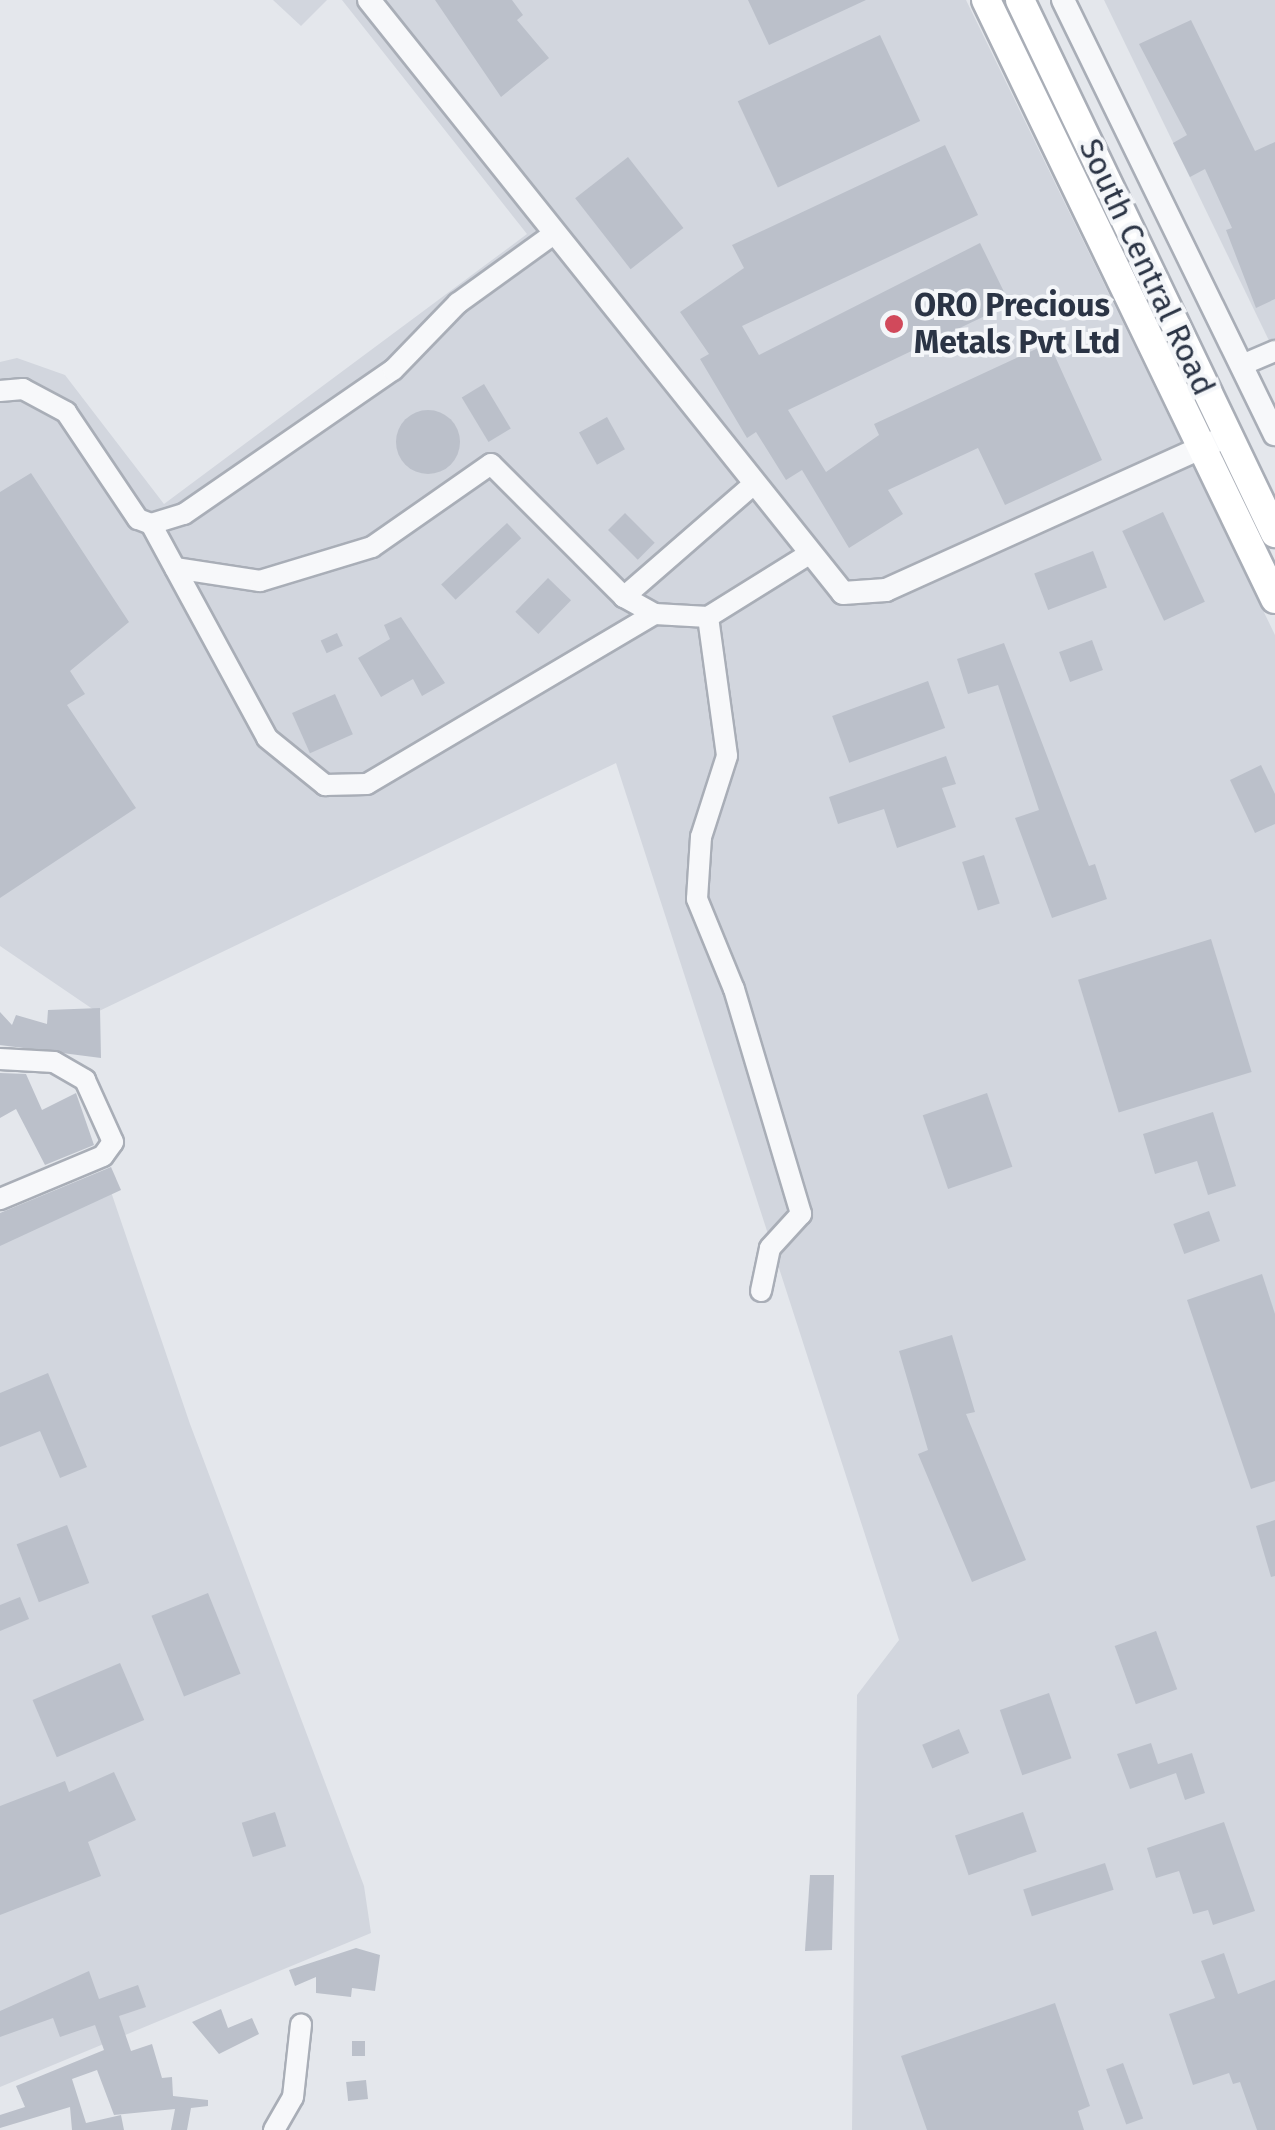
<!DOCTYPE html>
<html>
<head>
<meta charset="utf-8">
<style>
  body { margin:0 }
  #map { position:relative; width:1275px; height:2130px; overflow:hidden; background:#e4e7ec; font-family:"Fira Sans",sans-serif }
  div>[style] { position:absolute }
  .built>* { inset:0; background:#d2d6de }
  .building>* { inset:0; background:#bbc0ca; transform-origin:0 0 }
  .round { border-radius:50% }
  .roads { filter:drop-shadow(2px 0 #a9aeb7) drop-shadow(-2px 0 #a9aeb7) drop-shadow(0 2px #a9aeb7) drop-shadow(0 -2px #a9aeb7) }
  .minor>* { height:20px; margin:-10px; padding:0 10px; transform-origin:10px; border-radius:10px; background:#f7f8fa }
  .tertiary>* { height:22px; margin:-11px; padding:0 11px; transform-origin:11px; border-radius:11px; background:#f7f8fa }
  .secondary>* { height:28px; margin:-14px; padding:0 14px; transform-origin:14px; border-radius:14px; background:#fff }
  .dots>* { width:28px; height:28px; translate:-50% -50%; box-sizing:border-box; border:5px solid #f4f6f9; border-radius:50% }
  span { translate:-50% -50%; white-space:nowrap; text-align:center; line-height:1.15; -webkit-text-stroke:8px #f4f6f9; paint-order:stroke }
  .street-label { font-size:32px; color:#2b3445 }
  .poi-label { font-size:32px; color:#2b3445; font-weight:700 }
  .left { translate:0 -50%; text-align:left }
</style>
</head>
<body>
<div id="map">
  <div class="built">
    <div style="clip-path:polygon(273px 0,327px 0,301px 26px)"></div>
    <div style="clip-path:polygon(342px 0,966px 0,1275px 635px,1275px 2130px,852px 2130px,857px 1695px,899px 1640px,616px 763px,97px 1012px,0 946px,0 362px,17px 358px,65px 375px,164px 504px,527px 234px)"></div>
    <div style="clip-path:polygon(1104px 0,1275px 0,1275px 353px)"></div>
    <div style="clip-path:polygon(107px 1180px,190px 1424px,364px 1886px,371px 1933px,0 2087px,0 1225px)"></div>
  </div>
  <div class="building">
    <div style="clip-path:polygon(435px 0,512px 0,523px 15px,517px 20px,549px 58px,501px 97px)"></div>
    <div style="clip-path:polygon(748px 0,866px 0,769px 45px)"></div>
    <div style="clip-path:polygon(1191px 20px,1255px 151px,1275px 142px,1275px 299px,1256px 308px,1226px 230px,1232px 228px,1205px 169px,1190px 177px,1173px 143px,1187px 135px,1139px 44px)"></div>
    <div style="left:880px;top:35px;width:95px;height:157px;rotate:65deg"></div>
    <div style="clip-path:polygon(945px 145px,978px 215px,742px 326px,759px 355px,980px 243px,1010px 304px,788px 410px,826px 472px,879px 435px,874px 424px,1049px 343px,1102px 460px,1005px 505px,978px 448px,888px 490px,903px 514px,849px 548px,802px 470px,786px 480px,756px 432px,747px 438px,700px 359px,709px 354px,680px 312px,744px 268px,732px 245px)"></div>
    <div style="left:628px;top:157px;width:90px;height:67px;rotate:52deg"></div>
    <div style="left:484px;top:384px;width:52px;height:26px;rotate:59deg"></div>
    <div class="round" style="left:396px;top:410px;width:64px;height:64px"></div>
    <div style="left:607px;top:417px;width:37px;height:32px;rotate:61deg"></div>
    <div style="clip-path:polygon(31px 473px,129px 622px,70px 671px,85px 694px,67px 705px,136px 808px,0 898px,0 492px)"></div>
    <div style="left:1163px;top:512px;width:99px;height:45px;rotate:65deg"></div>
    <div style="left:625px;top:513px;width:42px;height:24px;rotate:45deg"></div>
    <div style="left:507px;top:523px;width:21px;height:90px;rotate:47deg"></div>
    <div style="left:1093px;top:551px;width:39px;height:63px;rotate:69deg"></div>
    <div style="left:548px;top:578px;width:32px;height:47px;rotate:44deg"></div>
    <div style="clip-path:polygon(401px 617px,445px 683px,422px 696px,413px 679px,381px 697px,358px 658px,390px 639px,384px 625px)"></div>
    <div style="left:337px;top:633px;width:14px;height:18px;rotate:65deg"></div>
    <div style="left:1092px;top:640px;width:32px;height:35px;rotate:70deg"></div>
    <div style="clip-path:polygon(1004px 643px,1089px 866px,1095px 864px,1107px 899px,1052px 918px,1015px 818px,1039px 810px,998px 685px,968px 694px,957px 659px)"></div>
    <div style="left:928px;top:681px;width:50px;height:102px;rotate:70deg"></div>
    <div style="left:335px;top:694px;width:44px;height:47px;rotate:66deg"></div>
    <div style="clip-path:polygon(946px 756px,956px 784px,942px 788px,956px 827px,897px 848px,884px 809px,838px 824px,829px 797px)"></div>
    <div style="clip-path:polygon(1261px 765px,1275px 794px,1275px 824px,1255px 833px,1230px 780px)"></div>
    <div style="left:984px;top:855px;width:51px;height:23px;rotate:72deg"></div>
    <div style="left:1211px;top:939px;width:139px;height:139px;rotate:73deg"></div>
    <div style="clip-path:polygon(100px 1008px,101px 1058px,0 1045px,0 1012px,12px 1025px,16px 1015px,47px 1024px,48px 1010px)"></div>
    <div style="clip-path:polygon(0 1073px,26px 1074px,42px 1110px,76px 1093px,94px 1145px,45px 1165px,16px 1109px,0 1118px)"></div>
    <div style="left:987px;top:1093px;width:78px;height:68px;rotate:71deg"></div>
    <div style="clip-path:polygon(1213px 1112px,1236px 1186px,1208px 1195px,1197px 1161px,1155px 1174px,1143px 1134px)"></div>
    <div style="clip-path:polygon(111px 1167px,121px 1190px,0 1246px,0 1213px)"></div>
    <div style="left:1209px;top:1211px;width:32px;height:38px;rotate:70deg"></div>
    <div style="clip-path:polygon(1262px 1274px,1275px 1314px,1275px 1481px,1251px 1489px,1187px 1300px)"></div>
    <div style="clip-path:polygon(952px 1335px,975px 1412px,966px 1414px,1026px 1560px,972px 1582px,918px 1454px,928px 1450px,899px 1351px)"></div>
    <div style="clip-path:polygon(48px 1373px,87px 1467px,60px 1478px,40px 1431px,0 1447px,0 1393px)"></div>
    <div style="clip-path:polygon(1275px 1520px,1275px 1576px,1271px 1577px,1256px 1526px)"></div>
    <div style="left:67px;top:1525px;width:62px;height:54px;rotate:69deg"></div>
    <div style="left:208px;top:1593px;width:87px;height:61px;rotate:68deg"></div>
    <div style="clip-path:polygon(20px 1597px,29px 1619px,0 1631px,0 1605px)"></div>
    <div style="left:1156px;top:1631px;width:62px;height:44px;rotate:70deg"></div>
    <div style="left:120px;top:1663px;width:62px;height:95px;rotate:67deg"></div>
    <div style="left:1049px;top:1693px;width:69px;height:52px;rotate:71deg"></div>
    <div style="left:959px;top:1729px;width:26px;height:40px;rotate:67deg"></div>
    <div style="clip-path:polygon(1151px 1743px,1158px 1764px,1192px 1753px,1205px 1793px,1185px 1800px,1176px 1773px,1130px 1789px,1117px 1754px)"></div>
    <div style="clip-path:polygon(114px 1772px,136px 1820px,88px 1842px,101px 1876px,0 1915px,0 1806px,65px 1781px,69px 1792px)"></div>
    <div style="left:275px;top:1812px;width:36px;height:35px;rotate:72deg"></div>
    <div style="left:1023px;top:1812px;width:42px;height:72px;rotate:71deg"></div>
    <div style="clip-path:polygon(1224px 1822px,1255px 1911px,1213px 1925px,1208px 1910px,1193px 1914px,1179px 1871px,1156px 1878px,1147px 1848px)"></div>
    <div style="left:1105px;top:1863px;width:28px;height:86px;rotate:72deg"></div>
    <div style="clip-path:polygon(810px 1875px,834px 1875px,832px 1950px,805px 1951px)"></div>
    <div style="clip-path:polygon(356px 1948px,380px 1955px,375px 1991px,352px 1988px,351px 1997px,316px 1993px,316px 1977px,295px 1986px,289px 1970px)"></div>
    <div style="clip-path:polygon(1224px 1953px,1238px 1994px,1275px 1980px,1275px 2130px,1257px 2130px,1240px 2082px,1233px 2084px,1229px 2073px,1193px 2085px,1169px 2014px,1215px 1998px,1201px 1961px)"></div>
    <div style="clip-path:polygon(89px 1971px,99px 1999px,138px 1985px,146px 2007px,119px 2016px,131px 2051px,152px 2044px,162px 2078px,172px 2077px,173px 2096px,208px 2100px,208px 2106px,191px 2108px,187px 2130px,171px 2130px,175px 2109px,114px 2115px,97px 2070px,72px 2079px,86px 2123px,121px 2115px,124px 2130px,72px 2130px,70px 2107px,0 2128px,0 2115px,25px 2107px,16px 2086px,104px 2050px,95px 2025px,60px 2037px,53px 2018px,0 2037px,0 2011px)"></div>
    <div style="clip-path:polygon(1055px 2003px,1090px 2106px,1078px 2111px,1084px 2130px,927px 2130px,901px 2056px)"></div>
    <div style="clip-path:polygon(221px 2009px,228px 2028px,252px 2018px,259px 2034px,219px 2054px,192px 2022px)"></div>
    <div style="left:352px;top:2041px;width:13px;height:15px"></div>
    <div style="left:1123px;top:2063px;width:59px;height:18px;rotate:70deg"></div>
    <div style="left:366px;top:2080px;width:19px;height:20px;rotate:84deg"></div>
  </div>
  <div class="roads">
    <div class="minor">
      <div style="left:1242px;top:365px;width:36px;rotate:-23deg"></div>
      <div style="left:0;top:391px;width:23px;rotate:-5deg"></div>
      <div style="left:23px;top:389px;width:49px;rotate:28.1deg"></div>
      <div style="left:66px;top:412px;width:129px;rotate:56.1deg"></div>
      <div style="left:138px;top:519px;width:14px;rotate:21deg"></div>
      <div style="left:151px;top:524px;width:34px;rotate:-17deg"></div>
      <div style="left:184px;top:514px;width:254px;rotate:-34.6deg"></div>
      <div style="left:393px;top:370px;width:93px;rotate:-45.9deg"></div>
      <div style="left:458px;top:303px;width:120px;rotate:-35.8deg"></div>
      <div style="left:755px;top:483px;width:174px;rotate:139deg"></div>
      <div style="left:624px;top:597px;width:35px;rotate:29deg"></div>
      <div style="left:655px;top:614px;width:53px;rotate:3.2deg"></div>
      <div style="left:708px;top:617px;width:121px;rotate:-31.9deg"></div>
      <div style="left:151px;top:524px;width:243px;rotate:61.5deg"></div>
      <div style="left:267px;top:738px;width:75px;rotate:39deg"></div>
      <div style="left:325px;top:785px;width:42px;rotate:-1.4deg"></div>
      <div style="left:367px;top:784px;width:334px;rotate:-30.6deg"></div>
      <div style="left:175px;top:568px;width:86px;rotate:8.7deg"></div>
      <div style="left:260px;top:581px;width:117px;rotate:-16.9deg"></div>
      <div style="left:372px;top:547px;width:145px;rotate:-34.9deg"></div>
      <div style="left:491px;top:464px;width:188px;rotate:45deg"></div>
      <div style="left:708px;top:617px;width:140px;rotate:82.2deg"></div>
      <div style="left:727px;top:756px;width:85px;rotate:107.8deg"></div>
      <div style="left:701px;top:837px;width:62px;rotate:93.7deg"></div>
      <div style="left:697px;top:899px;width:97px;rotate:67.7deg"></div>
      <div style="left:734px;top:989px;width:235px;rotate:73.4deg"></div>
      <div style="left:801px;top:1214px;width:46px;rotate:132.4deg"></div>
      <div style="left:770px;top:1248px;width:44px;rotate:101.8deg"></div>
      <div style="left:0;top:1059px;width:54px;rotate:3.2deg"></div>
      <div style="left:54px;top:1062px;width:36px;rotate:30deg"></div>
      <div style="left:85px;top:1080px;width:68px;rotate:65.7deg"></div>
      <div style="left:113px;top:1142px;width:17px;rotate:126deg"></div>
      <div style="left:103px;top:1156px;width:112px;rotate:157.3deg"></div>
      <div style="left:274px;top:2130px;width:38px;rotate:-60deg"></div>
      <div style="left:293px;top:2097px;width:73px;rotate:-83.7deg"></div>
    </div>
    <div class="tertiary">
      <div style="left:369px;top:0;width:759px;rotate:51.36deg"></div>
      <div style="left:843px;top:593px;width:43px;rotate:-4deg"></div>
      <div style="left:886px;top:590px;width:364px;rotate:-24.3deg"></div>
      <div style="left:1063px;top:0;width:483px;rotate:64deg"></div>
    </div>
    <div class="secondary">
      <div style="left:986px;top:0;width:665px;rotate:64.24deg"></div>
      <div style="left:1020px;top:0;width:591px;rotate:64.43deg"></div>
    </div>
  </div>
  <div class="dots">
    <div style="left:894px;top:324px;background:#d1495b"></div>
  </div>
  <div class="street-label">
    <span style="left:1147px;top:267px;rotate:65deg">South Central Road</span>
  </div>
  <div class="poi-label">
    <span class="left" style="left:914px;top:324px">ORO Precious<br>Metals Pvt Ltd</span>
  </div>
</div>
</body>
</html>
